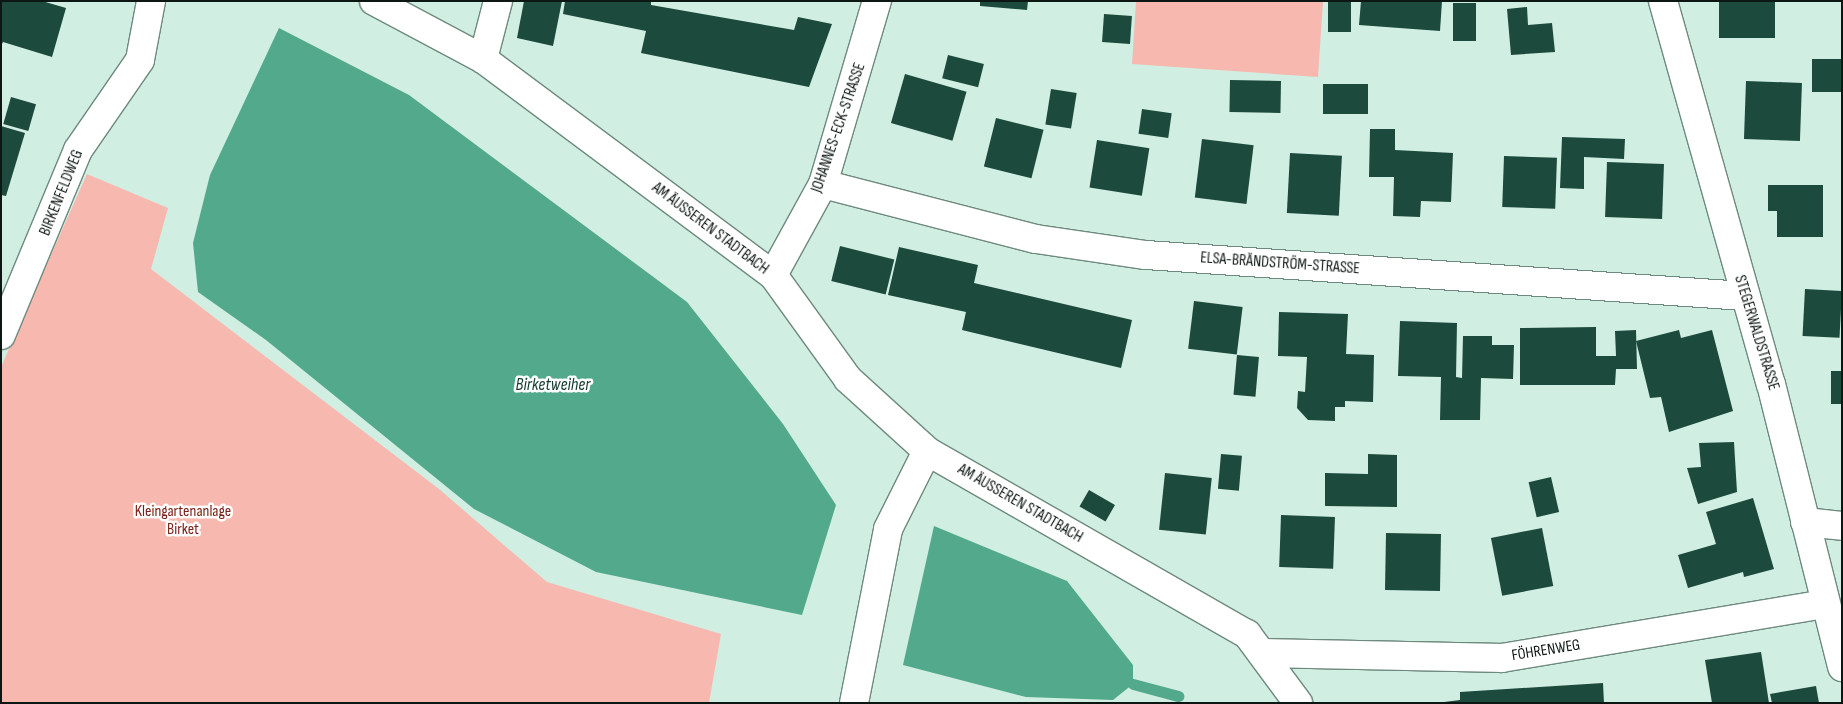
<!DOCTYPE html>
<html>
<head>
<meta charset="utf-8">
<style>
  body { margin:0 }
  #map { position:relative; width:1843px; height:704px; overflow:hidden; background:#d1eee2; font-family:"Sofia Sans Condensed",sans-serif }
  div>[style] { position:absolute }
  .green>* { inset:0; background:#f7b9af }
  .water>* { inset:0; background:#52a98c }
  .stream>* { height:11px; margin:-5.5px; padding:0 5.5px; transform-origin:5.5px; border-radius:5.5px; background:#52a98c }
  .building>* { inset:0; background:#1c4a3c; transform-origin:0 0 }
  .roads { filter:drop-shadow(1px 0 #6e897e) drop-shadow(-1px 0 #6e897e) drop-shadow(0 1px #6e897e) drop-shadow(0 -1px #6e897e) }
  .minor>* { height:28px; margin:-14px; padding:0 14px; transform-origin:14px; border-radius:14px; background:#fff }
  span { translate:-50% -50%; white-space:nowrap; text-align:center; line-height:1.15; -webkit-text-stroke:5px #fff; paint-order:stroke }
  .street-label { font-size:16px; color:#0c1613 }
  .park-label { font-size:16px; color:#7a2017 }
  .water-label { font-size:18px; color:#153d30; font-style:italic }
  .frame { position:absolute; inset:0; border:2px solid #0c1613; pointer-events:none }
</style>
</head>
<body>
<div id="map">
  <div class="green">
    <div style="clip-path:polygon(1136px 1px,1323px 1px,1318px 77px,1132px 64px)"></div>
    <div style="clip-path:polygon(87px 174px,168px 208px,151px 269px,439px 489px,547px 582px,721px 634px,709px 703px,1px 703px,1px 367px)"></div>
  </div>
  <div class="water">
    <div style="clip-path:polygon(279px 28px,409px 95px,687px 302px,783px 424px,836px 505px,802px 615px,596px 572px,474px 509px,266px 340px,198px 292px,193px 243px,210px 175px)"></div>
    <div style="clip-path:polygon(934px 526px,1067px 581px,1133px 665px,1133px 684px,1113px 700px,1026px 697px,903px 665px)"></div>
  </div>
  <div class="stream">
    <div style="left:1133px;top:684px;width:47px;rotate:14.9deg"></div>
  </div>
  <div class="building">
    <div style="clip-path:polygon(1px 1px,42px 1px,66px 8px,52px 57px,3px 42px,1px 46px)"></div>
    <div style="clip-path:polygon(524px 1px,562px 1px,553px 46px,517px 38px)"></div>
    <div style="clip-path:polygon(565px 1px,651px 1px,651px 5px,794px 30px,798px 17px,832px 24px,809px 87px,641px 53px,646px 31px,563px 14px)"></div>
    <div style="clip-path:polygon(980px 1px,1028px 1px,1027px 10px,980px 6px)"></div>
    <div style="left:1328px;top:1px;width:23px;height:31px"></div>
    <div style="clip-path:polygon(1361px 1px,1442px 1px,1440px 31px,1359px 25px)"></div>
    <div style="left:1719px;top:1px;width:56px;height:37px"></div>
    <div style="left:1453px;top:3px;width:23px;height:38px"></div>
    <div style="clip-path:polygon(1527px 7px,1528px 25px,1552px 23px,1555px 52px,1511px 55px,1507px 9px)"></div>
    <div style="left:1104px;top:14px;width:28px;height:28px;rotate:4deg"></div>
    <div style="left:948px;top:55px;width:37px;height:24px;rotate:14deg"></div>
    <div style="left:1842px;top:59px;width:33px;height:30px;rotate:90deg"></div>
    <div style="left:905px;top:74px;width:64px;height:51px;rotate:16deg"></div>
    <div style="left:1230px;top:80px;width:51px;height:32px;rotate:1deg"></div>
    <div style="left:1746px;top:81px;width:56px;height:58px;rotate:2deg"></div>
    <div style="left:1323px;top:84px;width:45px;height:30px"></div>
    <div style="left:1051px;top:89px;width:26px;height:36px;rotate:9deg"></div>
    <div style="left:11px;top:97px;width:26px;height:28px;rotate:16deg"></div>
    <div style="left:1142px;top:109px;width:30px;height:25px;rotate:8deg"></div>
    <div style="left:996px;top:118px;width:49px;height:50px;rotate:14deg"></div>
    <div style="clip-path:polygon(1px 126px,25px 133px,6px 196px,1px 195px)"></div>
    <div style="clip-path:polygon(1370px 129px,1395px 129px,1395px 150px,1453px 153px,1451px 202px,1421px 201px,1420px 217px,1393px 216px,1394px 177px,1369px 177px)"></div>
    <div style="clip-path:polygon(1562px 137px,1625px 139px,1624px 159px,1584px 157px,1584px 189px,1560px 188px)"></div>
    <div style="left:1202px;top:139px;width:52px;height:59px;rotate:7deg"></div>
    <div style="left:1097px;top:140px;width:53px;height:48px;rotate:9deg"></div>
    <div style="left:1290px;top:153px;width:52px;height:60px;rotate:3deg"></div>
    <div style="left:1504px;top:156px;width:53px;height:51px;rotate:2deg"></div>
    <div style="left:1607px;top:162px;width:57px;height:55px;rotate:2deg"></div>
    <div style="clip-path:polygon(1768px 185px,1823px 185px,1823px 237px,1777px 237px,1777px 211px,1768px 211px)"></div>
    <div style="left:840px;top:246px;width:56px;height:36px;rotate:14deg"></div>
    <div style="clip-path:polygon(899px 247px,978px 265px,974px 283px,1132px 320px,1121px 368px,962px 330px,966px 312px,888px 295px)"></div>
    <div style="left:1805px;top:289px;width:37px;height:47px;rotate:3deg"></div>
    <div style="left:1194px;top:301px;width:49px;height:48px;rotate:7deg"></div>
    <div style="clip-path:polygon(1279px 312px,1348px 314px,1346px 354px,1374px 355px,1373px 402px,1345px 401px,1345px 407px,1335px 407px,1335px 421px,1308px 420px,1297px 408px,1298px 391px,1305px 392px,1307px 357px,1278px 356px)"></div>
    <div style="clip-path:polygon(1400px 321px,1457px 323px,1456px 377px,1462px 378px,1463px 336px,1492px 336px,1492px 345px,1514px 345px,1513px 379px,1481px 378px,1480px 420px,1440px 420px,1441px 377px,1398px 376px)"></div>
    <div style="clip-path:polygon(1596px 327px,1596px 356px,1616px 356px,1615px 331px,1636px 330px,1637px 369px,1616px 369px,1615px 385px,1520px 385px,1520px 328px)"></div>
    <div style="clip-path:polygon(1679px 330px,1681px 338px,1712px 330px,1733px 411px,1669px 432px,1661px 397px,1650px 398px,1636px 341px)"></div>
    <div style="left:1237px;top:355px;width:22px;height:40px;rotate:5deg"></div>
    <div style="left:1831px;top:371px;width:11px;height:33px"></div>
    <div style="clip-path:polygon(1734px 442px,1737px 492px,1698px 504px,1687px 468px,1701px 467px,1699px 443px)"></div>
    <div style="left:1221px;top:454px;width:21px;height:35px;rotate:5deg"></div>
    <div style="clip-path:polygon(1368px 454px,1397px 455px,1397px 507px,1325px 506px,1325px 473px,1368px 474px)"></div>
    <div style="left:1165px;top:473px;width:47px;height:57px;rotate:6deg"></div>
    <div style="left:1551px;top:477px;width:36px;height:23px;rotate:77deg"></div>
    <div style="left:1089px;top:490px;width:30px;height:19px;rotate:30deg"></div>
    <div style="clip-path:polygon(1753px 498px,1774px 569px,1744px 577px,1743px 572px,1688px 588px,1678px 555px,1716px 544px,1706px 512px)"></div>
    <div style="left:1281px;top:515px;width:54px;height:52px;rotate:2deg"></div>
    <div style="left:1542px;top:528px;width:59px;height:52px;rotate:79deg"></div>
    <div style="left:1386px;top:533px;width:55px;height:57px;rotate:1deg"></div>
    <div style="clip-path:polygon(1761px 652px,1769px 703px,1712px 703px,1705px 660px)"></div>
    <div style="clip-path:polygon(1603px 683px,1604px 703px,1436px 703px,1460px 700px,1460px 692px)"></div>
    <div style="clip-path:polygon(1816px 686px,1819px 703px,1772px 703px,1770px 694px)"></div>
  </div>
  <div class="roads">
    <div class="minor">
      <div style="left:374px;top:1px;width:123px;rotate:28deg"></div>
      <div style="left:483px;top:59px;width:362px;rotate:36.7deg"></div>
      <div style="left:773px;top:275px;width:128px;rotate:54.2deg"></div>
      <div style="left:848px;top:379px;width:107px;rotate:42.3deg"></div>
      <div style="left:927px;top:451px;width:369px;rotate:29.8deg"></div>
      <div style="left:1247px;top:634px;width:86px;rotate:53.5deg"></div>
      <div style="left:1663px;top:1px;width:398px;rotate:74.3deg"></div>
      <div style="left:1771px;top:384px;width:292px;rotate:75.9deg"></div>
      <div style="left:483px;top:59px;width:60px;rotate:-75.5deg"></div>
      <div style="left:823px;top:184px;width:220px;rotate:14.5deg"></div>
      <div style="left:1036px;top:239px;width:111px;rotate:8.3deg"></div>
      <div style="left:1146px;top:255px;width:599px;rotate:3.92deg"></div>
      <div style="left:773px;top:275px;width:104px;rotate:-61.2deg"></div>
      <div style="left:823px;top:184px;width:191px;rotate:-73.6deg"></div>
      <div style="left:1px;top:335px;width:200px;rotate:-67.4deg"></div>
      <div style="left:78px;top:150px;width:109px;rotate:-55.4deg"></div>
      <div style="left:140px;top:60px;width:60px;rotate:-79.4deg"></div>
      <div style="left:1805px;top:522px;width:37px;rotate:6deg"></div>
      <div style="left:1264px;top:653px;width:238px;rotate:1.2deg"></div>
      <div style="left:1502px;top:658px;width:327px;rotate:-9.5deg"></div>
      <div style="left:854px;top:703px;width:177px;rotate:-78.9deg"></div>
      <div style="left:888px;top:529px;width:87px;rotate:-63.4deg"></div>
    </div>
  </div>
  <div class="street-label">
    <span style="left:839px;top:128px;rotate:-71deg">JOHANNES-ECK-STRASSE</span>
    <span style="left:62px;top:193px;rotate:-68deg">BIRKENFELDWEG</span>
    <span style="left:710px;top:229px;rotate:37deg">AM ÄUSSEREN STADTBACH</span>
    <span style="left:1280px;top:264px;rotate:4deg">ELSA-BRÄNDSTRÖM-STRASSE</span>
    <span style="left:1756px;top:333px;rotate:73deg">STEGERWALDSTRASSE</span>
    <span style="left:1020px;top:504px;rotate:30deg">AM ÄUSSEREN STADTBACH</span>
    <span style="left:1546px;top:651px;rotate:-9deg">FÖHRENWEG</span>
  </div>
  <div class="park-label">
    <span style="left:183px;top:521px">Kleingartenanlage<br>Birket</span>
  </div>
  <div class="water-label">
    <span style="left:553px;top:385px">Birketweiher</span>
  </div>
  <div class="frame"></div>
</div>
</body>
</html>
